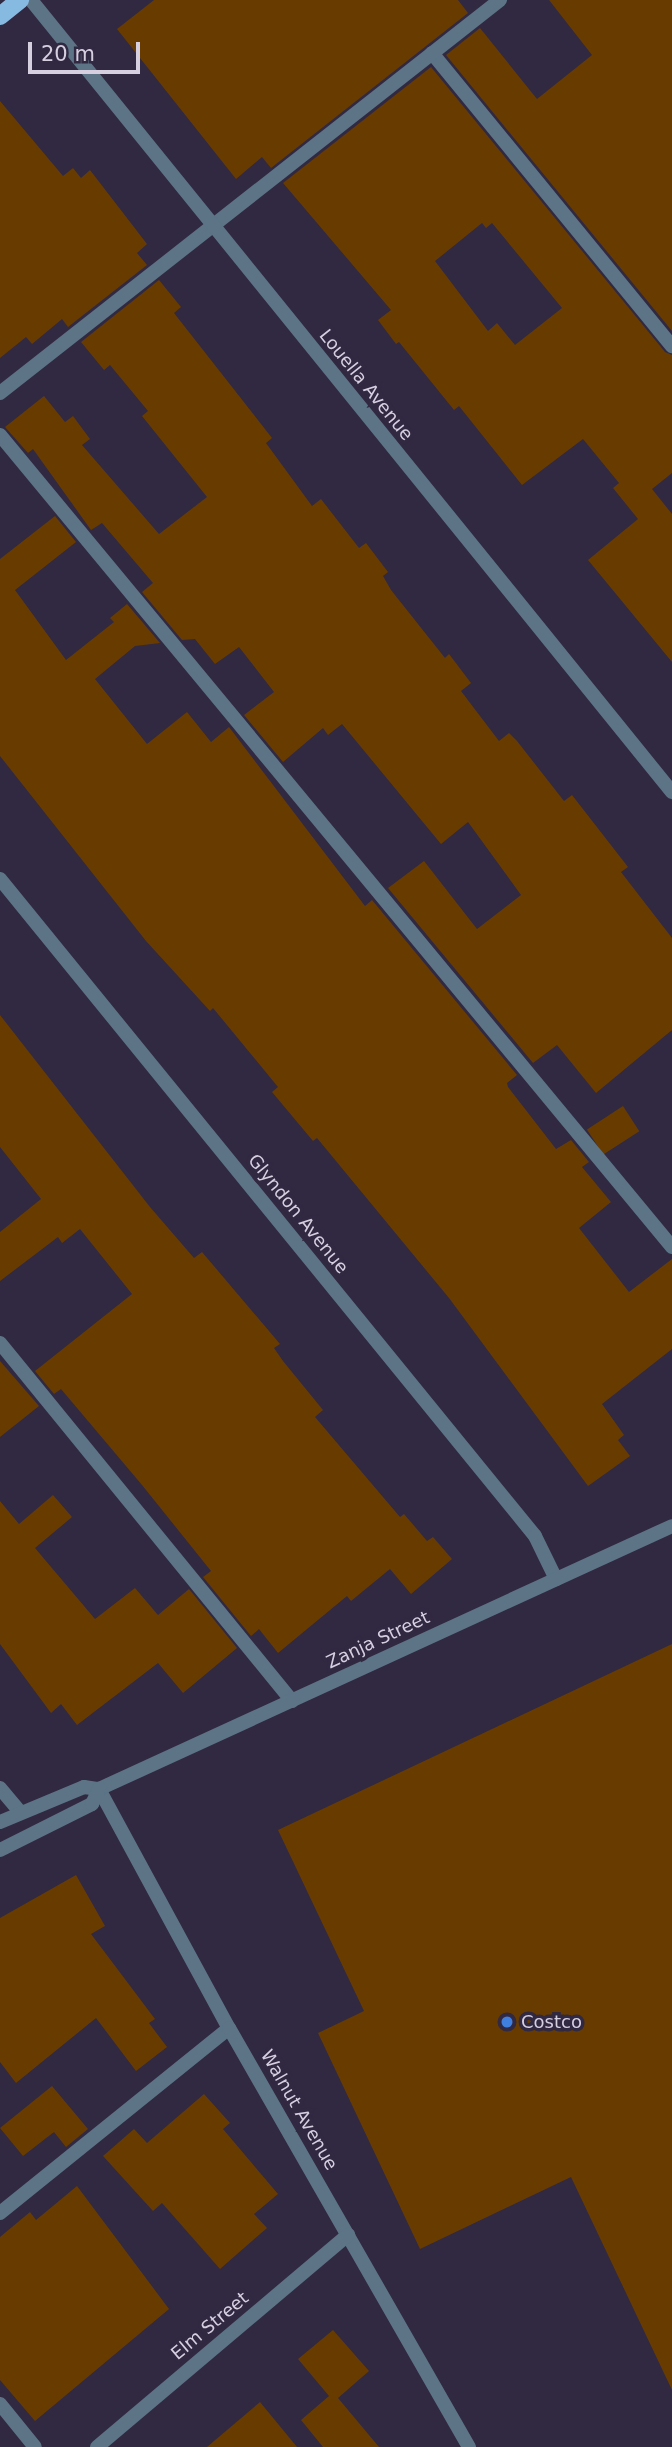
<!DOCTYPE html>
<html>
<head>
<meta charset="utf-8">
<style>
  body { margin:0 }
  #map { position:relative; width:672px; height:2447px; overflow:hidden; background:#312841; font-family:"DejaVu Sans",sans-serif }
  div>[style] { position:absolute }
  .building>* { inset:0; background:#683c00; transform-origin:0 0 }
  .service>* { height:14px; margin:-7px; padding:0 7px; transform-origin:7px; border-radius:7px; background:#5c7486 }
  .minor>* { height:14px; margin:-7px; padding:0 7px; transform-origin:7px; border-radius:7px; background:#5c7486 }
  .primary>* { height:18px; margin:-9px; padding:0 9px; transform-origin:9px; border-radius:9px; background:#87bae0 }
  .dots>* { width:19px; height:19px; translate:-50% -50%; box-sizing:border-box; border:4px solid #312841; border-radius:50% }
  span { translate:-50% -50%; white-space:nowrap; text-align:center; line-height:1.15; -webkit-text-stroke:7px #312841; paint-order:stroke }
  .street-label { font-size:18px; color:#d5cfe0 }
  .poi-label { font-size:18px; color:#d5cfe0 }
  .left { translate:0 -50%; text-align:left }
  .scale { position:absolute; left:28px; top:42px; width:112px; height:32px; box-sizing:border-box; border:4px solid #d5cfe0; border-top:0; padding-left:9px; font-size:21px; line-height:24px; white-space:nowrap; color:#d5cfe0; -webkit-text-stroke:5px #312841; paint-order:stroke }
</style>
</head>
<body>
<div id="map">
  <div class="building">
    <div style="clip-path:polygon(154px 0,458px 0,468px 13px,271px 168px,262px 157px,236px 179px,117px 29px)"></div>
    <div style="clip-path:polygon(549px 0,672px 0,672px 331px,446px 55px,480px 28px,537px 99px,592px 55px)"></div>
    <div style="clip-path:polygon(evenodd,431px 67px,665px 352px,672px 355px,672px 473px,652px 489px,672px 514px,672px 662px,588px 560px,638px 519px,613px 488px,619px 483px,583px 439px,522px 485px,459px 406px,454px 410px,399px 342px,396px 344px,378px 320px,391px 310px,283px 183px,431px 67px,482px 223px,486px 228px,492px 223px,562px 308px,515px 345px,497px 323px,488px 331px,435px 261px,482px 223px)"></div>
    <div style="clip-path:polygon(0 101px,63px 176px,73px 168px,81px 178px,90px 170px,147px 244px,137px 253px,147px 265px,68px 327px,62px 319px,32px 344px,26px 337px,0 358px)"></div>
    <div style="clip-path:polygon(159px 280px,181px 307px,174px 313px,272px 438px,266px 443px,312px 506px,321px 499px,359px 548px,366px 543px,388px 572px,383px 576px,391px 590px,445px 658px,449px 654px,471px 683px,461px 691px,499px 741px,509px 733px,517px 741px,564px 801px,572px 795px,628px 867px,621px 872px,672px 938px,672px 1030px,596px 1093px,557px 1045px,533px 1063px,388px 888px,424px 861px,477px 929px,521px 895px,468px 822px,441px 844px,342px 724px,328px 735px,323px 728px,283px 762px,244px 715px,274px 692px,239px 647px,215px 664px,195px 639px,182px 640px,142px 592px,153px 583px,102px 523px,91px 530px,33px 449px,28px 453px,5px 427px,44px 396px,65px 422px,73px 416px,90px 439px,82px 445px,159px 534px,207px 497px,142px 416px,148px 411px,110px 365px,104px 370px,81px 342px)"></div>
    <div style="clip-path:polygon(55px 516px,76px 542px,15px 590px,66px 660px,114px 622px,110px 618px,127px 604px,160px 643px,135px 646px,95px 679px,147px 744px,187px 712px,211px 742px,229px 727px,365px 906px,372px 900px,517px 1075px,507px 1083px,508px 1087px,556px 1149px,571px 1140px,589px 1162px,582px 1167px,611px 1202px,579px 1228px,629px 1292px,672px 1259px,672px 1349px,602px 1404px,624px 1435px,618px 1440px,630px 1456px,588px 1486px,449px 1298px,317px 1138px,313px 1141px,272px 1092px,278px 1087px,213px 1008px,210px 1011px,146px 941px,0 756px,0 559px)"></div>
    <div style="clip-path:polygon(0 1015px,150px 1207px,194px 1258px,202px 1252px,280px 1344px,274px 1348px,283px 1361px,323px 1410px,315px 1417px,400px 1517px,404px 1514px,427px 1541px,433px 1537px,452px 1559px,411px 1594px,390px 1569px,351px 1601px,347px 1596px,278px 1653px,259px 1629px,251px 1636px,203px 1577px,211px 1571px,142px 1485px,61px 1389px,54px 1394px,35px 1371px,132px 1294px,80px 1229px,62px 1243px,58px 1237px,0 1281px,0 1232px,41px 1199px,0 1147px)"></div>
    <div style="left:623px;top:1106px;width:30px;height:43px;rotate:57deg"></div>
    <div style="clip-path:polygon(0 1361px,39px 1406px,0 1437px)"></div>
    <div style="clip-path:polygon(53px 1495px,72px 1517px,35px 1548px,95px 1619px,135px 1588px,158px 1615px,189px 1589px,237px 1648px,183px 1693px,158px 1663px,77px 1725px,61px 1704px,51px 1713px,0 1644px,0 1501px,19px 1524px)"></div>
    <div style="clip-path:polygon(672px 1644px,672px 2390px,571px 2177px,420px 2249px,318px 2033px,364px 2011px,278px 1830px)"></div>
    <div style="clip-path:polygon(76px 1875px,105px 1926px,91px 1934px,155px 2019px,149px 2023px,167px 2047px,136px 2071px,96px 2018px,16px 2083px,0 2062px,0 1918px)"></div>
    <div style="clip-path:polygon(52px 2086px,88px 2129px,66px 2147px,54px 2132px,23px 2156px,0 2128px)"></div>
    <div style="clip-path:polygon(204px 2094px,230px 2123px,223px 2129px,278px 2194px,254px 2214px,267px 2228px,220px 2269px,162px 2203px,153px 2211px,103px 2156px,134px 2129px,147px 2143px)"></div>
    <div style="clip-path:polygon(77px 2186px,169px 2309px,35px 2421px,0 2380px,0 2237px,30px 2212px,36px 2220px)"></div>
    <div style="clip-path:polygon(333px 2330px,369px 2371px,338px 2398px,379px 2447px,323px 2447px,301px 2420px,329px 2396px,298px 2359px)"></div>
    <div style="clip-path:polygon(260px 2402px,297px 2447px,207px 2447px)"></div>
  </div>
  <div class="service">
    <div style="left:432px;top:53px;width:379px;rotate:50.7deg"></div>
    <div style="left:0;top:393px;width:636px;rotate:-38.17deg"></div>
    <div style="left:0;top:435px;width:1054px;rotate:50.39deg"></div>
    <div style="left:0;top:1343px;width:462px;rotate:50.8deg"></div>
    <div style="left:0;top:2213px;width:294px;rotate:-38.9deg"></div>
    <div style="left:0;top:2404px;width:55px;rotate:50.9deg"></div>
  </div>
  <div class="minor">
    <div style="left:31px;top:0;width:1019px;rotate:51.02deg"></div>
    <div style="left:0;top:879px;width:847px;rotate:50.84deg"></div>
    <div style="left:535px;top:1536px;width:48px;rotate:64deg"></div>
    <div style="left:0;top:1788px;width:30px;rotate:50deg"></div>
    <div style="left:99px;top:1789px;width:272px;rotate:61.5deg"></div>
    <div style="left:229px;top:2028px;width:483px;rotate:60.2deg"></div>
    <div style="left:0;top:1822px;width:91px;rotate:-22.6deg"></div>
    <div style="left:84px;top:1787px;width:15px;rotate:8deg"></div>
    <div style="left:99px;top:1789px;width:630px;rotate:-24.65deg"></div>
    <div style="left:0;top:1850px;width:103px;rotate:-26.6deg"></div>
    <div style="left:92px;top:1804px;width:17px;rotate:-65deg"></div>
    <div style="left:97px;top:2447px;width:329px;rotate:-40.2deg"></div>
  </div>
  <div class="primary">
    <div style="left:0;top:16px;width:26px;rotate:-39deg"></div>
  </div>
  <div class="dots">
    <div style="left:507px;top:2022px;background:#3f7fe0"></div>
  </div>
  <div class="street-label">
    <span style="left:366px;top:385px;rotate:51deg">Louella Avenue</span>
    <span style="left:298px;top:1214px;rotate:51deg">Glyndon Avenue</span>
    <span style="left:378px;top:1640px;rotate:-25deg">Zanja Street</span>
    <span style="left:299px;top:2110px;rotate:60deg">Walnut Avenue</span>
    <span style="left:210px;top:2326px;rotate:-40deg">Elm Street</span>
  </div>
  <div class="poi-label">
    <span class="left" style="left:521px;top:2022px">Costco</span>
  </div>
  <div class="scale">20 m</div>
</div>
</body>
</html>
